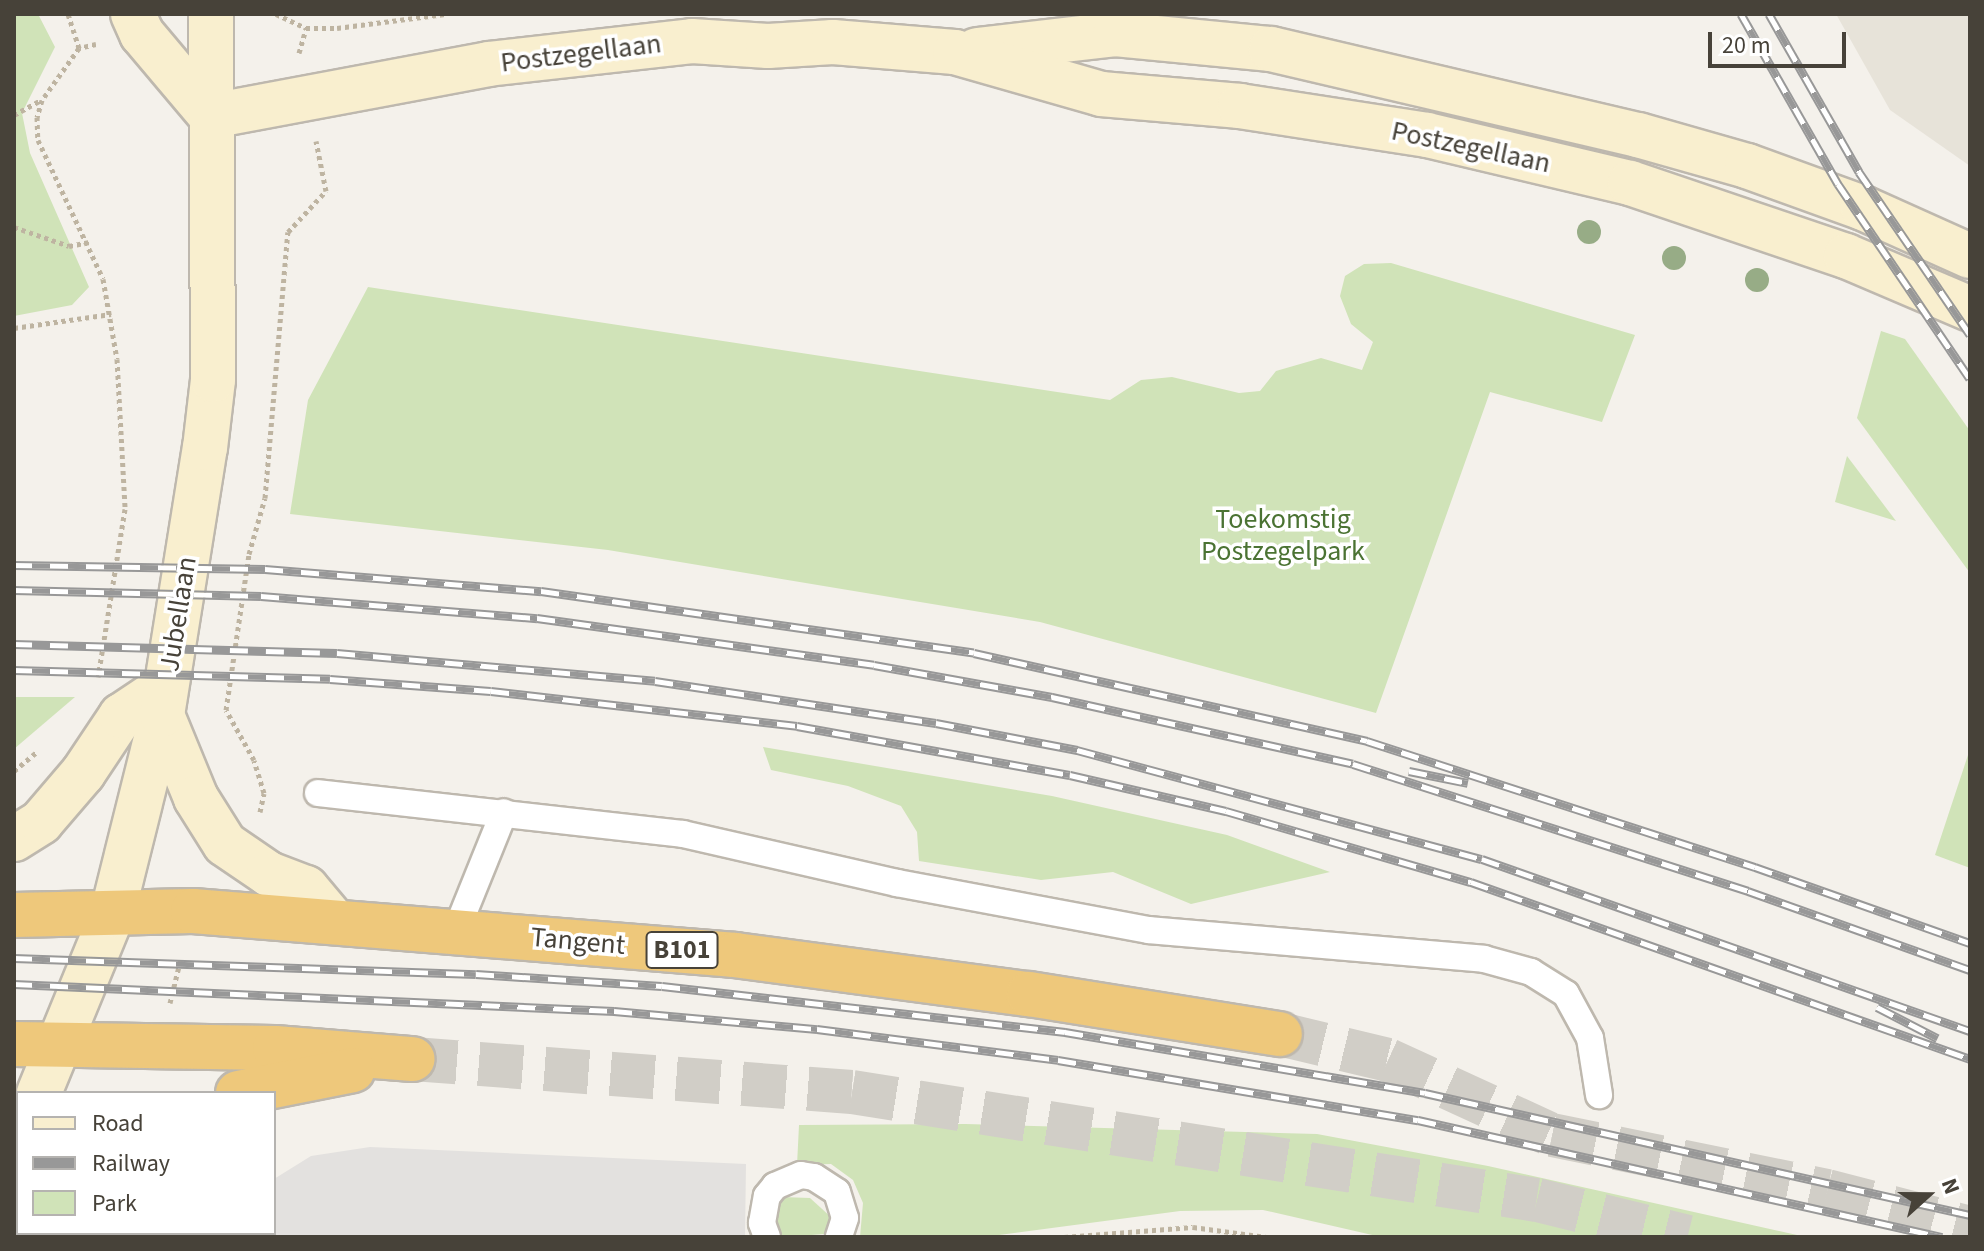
<!DOCTYPE html>
<html>
<head>
<meta charset="utf-8">
<style>
  body { margin:0 }
  #map { position:relative; width:1984px; height:1251px; overflow:hidden; background:#f4f1eb; font-family:"Source Sans 3",sans-serif }
  div>[style] { position:absolute }
  .residential>* { inset:0; background:#e7e3d9 }
  .green>* { inset:0; background:#d0e3b8 }
  .parking>* { inset:0; background:#e3e1df }
  .highway-tunnel>* { height:44px; margin-top:-22px; transform-origin:0; background:repeating-linear-gradient(90deg,#d1cec7 0 44px,transparent 0 66px) }
  .path>* { height:5px; margin-top:-2.5px; transform-origin:0; background:repeating-linear-gradient(90deg,#beb4a1 0 4px,transparent 0 8px) }
  .roads { filter:drop-shadow(2px 0 #beb8ae) drop-shadow(-2px 0 #beb8ae) drop-shadow(0 2px #beb8ae) drop-shadow(0 -2px #beb8ae) }
  .lane>* { height:26px; margin:-13px; padding:0 13px; transform-origin:13px; border-radius:13px; background:#fff }
  .secondary>* { height:44px; margin:-22px; padding:0 22px; transform-origin:22px; border-radius:22px; background:#f9efcf }
  .highway>* { height:44px; margin:-22px; padding:0 22px; transform-origin:22px; border-radius:22px; background:#eec87b }
  .rail>* { height:9px; margin-top:-4.5px; transform-origin:0; background:repeating-linear-gradient(90deg,#fff 0 18px,#989898 0 36px); box-sizing:border-box; border-block:2px solid #989898 }
  .trees>* { width:24px; height:24px; margin:-12px; border-radius:50%; background:#97ac86 }
  span { translate:-50% -50%; white-space:nowrap; text-align:center; line-height:1.15; -webkit-text-stroke:7px #fff; paint-order:stroke }
  .shield-label span { padding:2px 6px; background:#fff; border:2px solid; border-radius:6px; -webkit-text-stroke-width:0 }
  .shield-label { font-size:26px; color:#474239; font-weight:700 }
  .street-label { font-size:28px; color:#474239 }
  .park-label { font-size:28px; color:#4b7333 }
  .frame { position:absolute; inset:0; border:16px solid #474239; pointer-events:none }
  .legend { position:absolute; left:16px; top:1091px; width:260px; height:144px; box-sizing:border-box; background:#fff; border:2px solid #b5b3b0; margin:0; padding:10px 14px; list-style:none; font-size:24px; color:#474239 }
  .legend li { display:flex; align-items:center; gap:16px; height:40px }
  .legend b { width:40px; border:2px solid #b5b3b0 }
  .north { position:absolute; left:1888px; top:1155px; width:80px; height:80px; -webkit-text-stroke:6px #fff; paint-order:stroke; rotate:69deg; font-size:22px; font-weight:700; line-height:32px; text-align:center; color:#474239 }
  .north::after { content:''; display:block; margin:auto; width:28px; height:36px; background:#474239; clip-path:polygon(50% 0,100% 100%,50% 72%,0 100%) }
  .scale { position:absolute; left:1708px; top:32px; width:138px; height:36px; box-sizing:border-box; border:4px solid #474239; border-top:0; padding-left:10px; font-size:24px; line-height:28px; white-space:nowrap; color:#474239; -webkit-text-stroke:6px #fff; paint-order:stroke }
</style>
</head>
<body>
<div id="map">
  <div class="residential">
    <div style="clip-path:polygon(1836px 14px,1970px 14px,1970px 166px,1890px 110px)"></div>
  </div>
  <div class="green">
    <div style="clip-path:polygon(14px 14px,38px 14px,55px 47px,22px 113px,30px 153px,89px 287px,72px 305px,14px 316px)"></div>
    <div style="clip-path:polygon(1391px 263px,1635px 335px,1602px 422px,1490px 392px,1376px 713px,1040px 622px,608px 550px,290px 514px,308px 400px,368px 287px,1110px 400px,1141px 380px,1172px 377px,1239px 393px,1260px 391px,1276px 371px,1321px 358px,1362px 370px,1373px 342px,1351px 324px,1340px 296px,1345px 276px,1364px 264px)"></div>
    <div style="clip-path:polygon(1881px 331px,1905px 339px,1970px 431px,1970px 573px,1857px 418px)"></div>
    <div style="clip-path:polygon(1847px 456px,1896px 521px,1835px 502px)"></div>
    <div style="clip-path:polygon(14px 697px,75px 697px,14px 749px)"></div>
    <div style="clip-path:polygon(763px 747px,1052px 796px,1227px 835px,1330px 872px,1191px 904px,1113px 872px,1041px 880px,919px 861px,917px 832px,901px 806px,848px 786px,771px 770px)"></div>
    <div style="clip-path:polygon(1970px 749px,1970px 868px,1935px 855px)"></div>
    <div style="clip-path:polygon(966px 1124px,1317px 1134px,1488px 1166px,1806px 1237px,1381px 1237px,1263px 1210px,1180px 1211px,984px 1237px,860px 1237px,863px 1203px,853px 1180px,831px 1164px,797px 1165px,799px 1125px)"></div>
    <div style="clip-path:polygon(782px 1197px,810px 1198px,832px 1218px,824px 1234px,787px 1237px,771px 1231px,769px 1216px)"></div>
  </div>
  <div class="parking">
    <div style="clip-path:polygon(370px 1147px,746px 1164px,745px 1237px,204px 1237px,274px 1233px,274px 1179px,311px 1156px)"></div>
  </div>
  <div class="highway-tunnel">
    <div style="left:1280px;top:1034px;width:111px;rotate:13.5deg"></div>
    <div style="left:1388px;top:1060px;width:180px;rotate:24.6deg"></div>
    <div style="left:1552px;top:1135px;width:281px;rotate:11.5deg"></div>
    <div style="left:1827px;top:1191px;width:148px;rotate:14.5deg"></div>
    <div style="left:413px;top:1059px;width:440px;rotate:4.3deg"></div>
    <div style="left:852px;top:1092px;width:693px;rotate:8.96deg"></div>
    <div style="left:1537px;top:1200px;width:155px;rotate:13.8deg"></div>
  </div>
  <div class="path">
    <div style="left:68px;top:14px;width:36px;rotate:72deg"></div>
    <div style="left:276px;top:14px;width:33px;rotate:25deg"></div>
    <div style="left:306px;top:28px;width:31px"></div>
    <div style="left:337px;top:28px;width:109px;rotate:-7.4deg"></div>
    <div style="left:96px;top:44px;width:17px;rotate:167deg"></div>
    <div style="left:79px;top:48px;width:64px;rotate:125.4deg"></div>
    <div style="left:42px;top:100px;width:18px;rotate:106deg"></div>
    <div style="left:37px;top:117px;width:23px;rotate:88deg"></div>
    <div style="left:38px;top:140px;width:153px;rotate:64.9deg"></div>
    <div style="left:103px;top:279px;width:81px;rotate:80.1deg"></div>
    <div style="left:117px;top:359px;width:150px;rotate:86.9deg"></div>
    <div style="left:125px;top:509px;width:170px;rotate:99.1deg"></div>
    <div style="left:299px;top:53px;width:26px;rotate:-74deg"></div>
    <div style="left:14px;top:115px;width:31px;rotate:-29deg"></div>
    <div style="left:14px;top:227px;width:58px;rotate:19.1deg"></div>
    <div style="left:69px;top:246px;width:21px;rotate:-11deg"></div>
    <div style="left:14px;top:328px;width:98px;rotate:-8.2deg"></div>
    <div style="left:14px;top:771px;width:30px;rotate:-40deg"></div>
    <div style="left:260px;top:812px;width:19px;rotate:-78deg"></div>
    <div style="left:264px;top:793px;width:34px;rotate:-107deg"></div>
    <div style="left:254px;top:760px;width:57px;rotate:-119.2deg"></div>
    <div style="left:226px;top:710px;width:158px;rotate:-81.6deg"></div>
    <div style="left:249px;top:554px;width:58px;rotate:-74.1deg"></div>
    <div style="left:265px;top:498px;width:267px;rotate:-85.1deg"></div>
    <div style="left:288px;top:232px;width:56px;rotate:-47.2deg"></div>
    <div style="left:326px;top:191px;width:51px;rotate:-101.3deg"></div>
    <div style="left:170px;top:1003px;width:46px;rotate:-76.3deg"></div>
    <div style="left:147px;top:1237px;width:5px;rotate:-53deg"></div>
    <div style="left:1064px;top:1237px;width:129px;rotate:-4.4deg"></div>
    <div style="left:1193px;top:1227px;width:74px;rotate:7.8deg"></div>
  </div>
  <div class="roads">
    <div class="lane">
      <div style="left:318px;top:793px;width:367px;rotate:6.4deg"></div>
      <div style="left:683px;top:834px;width:220px;rotate:12.9deg"></div>
      <div style="left:897px;top:883px;width:255px;rotate:10.6deg"></div>
      <div style="left:1148px;top:930px;width:337px;rotate:4.9deg"></div>
      <div style="left:1484px;top:959px;width:49px;rotate:15.5deg"></div>
      <div style="left:1531px;top:972px;width:41px;rotate:32.2deg"></div>
      <div style="left:1566px;top:994px;width:50px;rotate:61.4deg"></div>
      <div style="left:1590px;top:1038px;width:58px;rotate:81deg"></div>
      <div style="left:456px;top:931px;width:128px;rotate:-68deg"></div>
      <div style="left:767px;top:1237px;width:15px;rotate:-110deg"></div>
      <div style="left:762px;top:1223px;width:27px;rotate:-80deg"></div>
      <div style="left:767px;top:1196px;width:13px;rotate:-51deg"></div>
      <div style="left:775px;top:1186px;width:28px;rotate:-23deg"></div>
      <div style="left:801px;top:1175px;width:13px;rotate:9deg"></div>
      <div style="left:814px;top:1177px;width:27px;rotate:33deg"></div>
      <div style="left:837px;top:1192px;width:27px;rotate:73deg"></div>
      <div style="left:845px;top:1218px;width:20px;rotate:108deg"></div>
    </div>
    <div class="secondary">
      <div style="left:133px;top:14px;width:22px;rotate:66deg"></div>
      <div style="left:142px;top:34px;width:107px;rotate:49.9deg"></div>
      <div style="left:977px;top:50px;width:139px;rotate:-6.6deg"></div>
      <div style="left:1115px;top:34px;width:157px;rotate:5.5deg"></div>
      <div style="left:1271px;top:49px;width:377px;rotate:13.2deg"></div>
      <div style="left:1638px;top:135px;width:113px;rotate:15.9deg"></div>
      <div style="left:1747px;top:166px;width:123px;rotate:19.9deg"></div>
      <div style="left:1863px;top:208px;width:117px;rotate:24.2deg"></div>
      <div style="left:211px;top:116px;width:282px;rotate:-10.6deg"></div>
      <div style="left:488px;top:64px;width:205px;rotate:-6.4deg"></div>
      <div style="left:692px;top:41px;width:76px;rotate:3.8deg"></div>
      <div style="left:768px;top:46px;width:65px;rotate:-3.5deg"></div>
      <div style="left:833px;top:42px;width:122px;rotate:4.7deg"></div>
      <div style="left:955px;top:52px;width:152px;rotate:16deg"></div>
      <div style="left:1101px;top:94px;width:140px;rotate:4.9deg"></div>
      <div style="left:1240px;top:106px;width:189px;rotate:8.8deg"></div>
      <div style="left:1427px;top:135px;width:209px;rotate:13.3deg"></div>
      <div style="left:1630px;top:183px;width:228px;rotate:18.7deg"></div>
      <div style="left:1846px;top:256px;width:135px;rotate:23.1deg"></div>
      <div style="left:162px;top:715px;width:90px;rotate:67.7deg"></div>
      <div style="left:196px;top:798px;width:54px;rotate:57.8deg"></div>
      <div style="left:225px;top:844px;width:53px;rotate:34.3deg"></div>
      <div style="left:269px;top:874px;width:40px;rotate:21deg"></div>
      <div style="left:306px;top:888px;width:42px;rotate:49.8deg"></div>
      <div style="left:14px;top:839px;width:32px;rotate:-32deg"></div>
      <div style="left:41px;top:822px;width:65px;rotate:-49.4deg"></div>
      <div style="left:83px;top:773px;width:69px;rotate:-56.3deg"></div>
      <div style="left:121px;top:716px;width:54px;rotate:-33.7deg"></div>
      <div style="left:39px;top:1093px;width:192px;rotate:-67.7deg"></div>
      <div style="left:112px;top:915px;width:206px;rotate:-76deg"></div>
      <div style="left:162px;top:715px;width:270px;rotate:-80.9deg"></div>
      <div style="left:205px;top:448px;width:68px;rotate:-83.3deg"></div>
      <div style="left:213px;top:380px;width:366px;rotate:-90.3deg"></div>
      <div style="left:14px;top:1136px;width:7px;rotate:-56deg"></div>
    </div>
    <div class="highway">
      <div style="left:14px;top:915px;width:179px;rotate:-1.3deg"></div>
      <div style="left:193px;top:911px;width:544px;rotate:4.64deg"></div>
      <div style="left:735px;top:955px;width:297px;rotate:7.6deg"></div>
      <div style="left:1029px;top:994px;width:254px;rotate:9.1deg"></div>
      <div style="left:14px;top:1044px;width:261px;rotate:0.9deg"></div>
      <div style="left:275px;top:1048px;width:138px;rotate:4.6deg"></div>
      <div style="left:238px;top:1093px;width:117px;rotate:-11.3deg"></div>
      <div style="left:28px;top:1237px;width:5px;rotate:-53deg"></div>
    </div>
  </div>
  <div class="rail">
    <div style="left:1741px;top:14px;width:196px;rotate:60.3deg"></div>
    <div style="left:1838px;top:184px;width:235px;rotate:55.9deg"></div>
    <div style="left:1769px;top:14px;width:182px;rotate:60.3deg"></div>
    <div style="left:1859px;top:172px;width:197px;rotate:55.7deg"></div>
    <div style="left:14px;top:565px;width:251px;rotate:0.9deg"></div>
    <div style="left:265px;top:569px;width:277px;rotate:4.6deg"></div>
    <div style="left:541px;top:591px;width:437px;rotate:8.1deg"></div>
    <div style="left:974px;top:653px;width:403px;rotate:12.6deg"></div>
    <div style="left:1367px;top:741px;width:408px;rotate:18deg"></div>
    <div style="left:1755px;top:867px;width:228px;rotate:19.5deg"></div>
    <div style="left:14px;top:590px;width:247px;rotate:1.4deg"></div>
    <div style="left:261px;top:596px;width:277px;rotate:4.6deg"></div>
    <div style="left:537px;top:618px;width:340px;rotate:7.9deg"></div>
    <div style="left:874px;top:665px;width:181px;rotate:10.2deg"></div>
    <div style="left:1052px;top:697px;width:308px;rotate:12.5deg"></div>
    <div style="left:1353px;top:764px;width:415px;rotate:17.8deg"></div>
    <div style="left:1748px;top:891px;width:236px;rotate:19.6deg"></div>
    <div style="left:14px;top:644px;width:323px;rotate:1.6deg"></div>
    <div style="left:337px;top:653px;width:319px;rotate:5deg"></div>
    <div style="left:655px;top:681px;width:284px;rotate:8.5deg"></div>
    <div style="left:936px;top:723px;width:144px;rotate:10.8deg"></div>
    <div style="left:1077px;top:750px;width:419px;rotate:15.1deg"></div>
    <div style="left:1482px;top:859px;width:517px;rotate:19.42deg"></div>
    <div style="left:14px;top:670px;width:316px;rotate:1.6deg"></div>
    <div style="left:330px;top:679px;width:161px;rotate:4.3deg"></div>
    <div style="left:491px;top:691px;width:308px;rotate:6.5deg"></div>
    <div style="left:797px;top:726px;width:277px;rotate:10.2deg"></div>
    <div style="left:1070px;top:775px;width:160px;rotate:13deg"></div>
    <div style="left:1226px;top:811px;width:255px;rotate:16.2deg"></div>
    <div style="left:1471px;top:882px;width:529px;rotate:19.53deg"></div>
    <div style="left:1409px;top:771px;width:60px;rotate:11.5deg"></div>
    <div style="left:14px;top:958px;width:462px;rotate:2deg"></div>
    <div style="left:476px;top:974px;width:186px;rotate:3.7deg"></div>
    <div style="left:662px;top:986px;width:406px;rotate:6.5deg"></div>
    <div style="left:1065px;top:1032px;width:365px;rotate:9.6deg"></div>
    <div style="left:1425px;top:1093px;width:558px;rotate:12.62deg"></div>
    <div style="left:14px;top:984px;width:601px;rotate:2.58deg"></div>
    <div style="left:614px;top:1011px;width:204px;rotate:5.1deg"></div>
    <div style="left:817px;top:1029px;width:243px;rotate:7.3deg"></div>
    <div style="left:1058px;top:1060px;width:365px;rotate:9.5deg"></div>
    <div style="left:1418px;top:1120px;width:537px;rotate:12.59deg"></div>
    <div style="left:1877px;top:1007px;width:68px;rotate:27.3deg"></div>
  </div>
  <div class="trees">
    <div style="left:1589px;top:232px"></div>
    <div style="left:1674px;top:258px"></div>
    <div style="left:1757px;top:280px"></div>
  </div>
  <div class="shield-label">
    <span style="left:682px;top:950px">B101</span>
  </div>
  <div class="street-label">
    <span style="left:581px;top:53px;rotate:-7deg">Postzegellaan</span>
    <span style="left:1471px;top:147px;rotate:12deg">Postzegellaan</span>
    <span style="left:178px;top:614px;rotate:-81deg">Jubellaan</span>
    <span style="left:578px;top:941px;rotate:5deg">Tangent</span>
  </div>
  <div class="park-label">
    <span style="left:1283px;top:535px">Toekomstig<br>Postzegelpark</span>
  </div>
  <div class="frame"></div>
  <ul class="legend">
  <li><b style="height:10px;background:#f9efcf"></b>Road</li>
  <li><b style="height:10px;background:#989898"></b>Railway</li>
  <li><b style="height:22px;background:#d0e3b8"></b>Park</li>
  </ul>
  <div class="north">N</div>
  <div class="scale">20 m</div>
</div>
</body>
</html>
